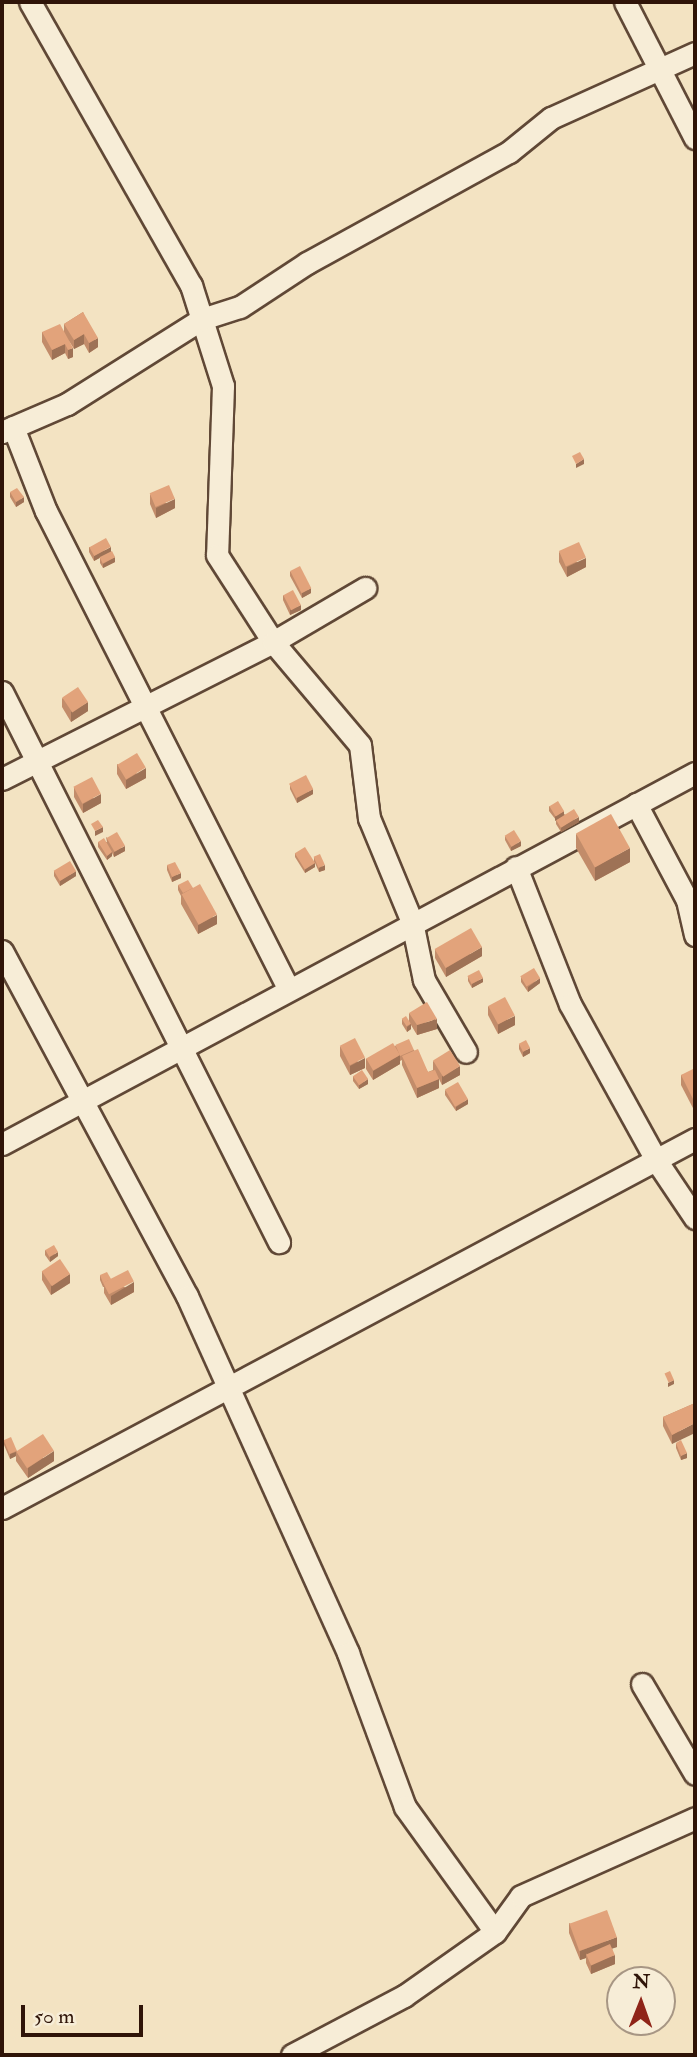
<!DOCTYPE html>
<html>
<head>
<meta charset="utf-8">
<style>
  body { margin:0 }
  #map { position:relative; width:697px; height:2057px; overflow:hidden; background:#f3e3c2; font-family:"IM FELL Double Pica",serif }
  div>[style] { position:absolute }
  .roads { filter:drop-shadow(2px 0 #604836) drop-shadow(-2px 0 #604836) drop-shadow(0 2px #604836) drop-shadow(0 -2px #604836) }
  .minor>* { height:21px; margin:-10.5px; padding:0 10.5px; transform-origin:10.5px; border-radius:10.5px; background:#f7edd7 }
  .wall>* { inset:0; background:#c28c6a }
  .shaded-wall>* { inset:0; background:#9e7256 }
  .building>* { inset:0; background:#e2a37b; transform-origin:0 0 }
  span { translate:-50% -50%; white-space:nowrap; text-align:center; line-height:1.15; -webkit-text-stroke:7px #f7edd7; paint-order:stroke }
  .frame { position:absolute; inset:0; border:4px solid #2f1408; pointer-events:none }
  .north { position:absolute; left:606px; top:1966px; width:70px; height:70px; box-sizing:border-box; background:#f7edd7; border:2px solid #a79684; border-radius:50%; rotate:1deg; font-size:19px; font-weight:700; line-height:28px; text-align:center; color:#2f1408 }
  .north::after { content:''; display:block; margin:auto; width:24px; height:32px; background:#8f2418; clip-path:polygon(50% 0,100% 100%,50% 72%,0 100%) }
  .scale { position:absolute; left:21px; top:2005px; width:122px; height:32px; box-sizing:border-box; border:4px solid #2f1408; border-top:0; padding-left:9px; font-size:21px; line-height:24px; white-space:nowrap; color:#2f1408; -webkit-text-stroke:5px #f7edd7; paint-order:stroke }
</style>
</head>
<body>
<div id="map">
  <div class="roads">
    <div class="minor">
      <div style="left:30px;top:2px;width:326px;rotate:60.4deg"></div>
      <div style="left:191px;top:285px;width:106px;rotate:72.4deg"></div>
      <div style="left:223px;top:386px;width:169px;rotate:92deg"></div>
      <div style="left:217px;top:555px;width:103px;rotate:57.2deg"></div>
      <div style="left:273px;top:642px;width:135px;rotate:49.8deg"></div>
      <div style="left:360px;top:745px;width:74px;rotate:83deg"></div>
      <div style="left:369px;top:818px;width:113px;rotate:67.5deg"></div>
      <div style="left:412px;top:922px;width:59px;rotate:78.3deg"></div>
      <div style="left:424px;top:980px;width:83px;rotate:59.7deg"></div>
      <div style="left:625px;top:2px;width:153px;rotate:62.8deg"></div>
      <div style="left:13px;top:427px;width:90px;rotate:68.6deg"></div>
      <div style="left:46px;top:511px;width:535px;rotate:63.1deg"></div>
      <div style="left:2px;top:432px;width:71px;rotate:-23.3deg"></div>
      <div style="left:67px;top:404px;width:160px;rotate:-32.2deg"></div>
      <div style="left:202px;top:319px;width:40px;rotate:-18deg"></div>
      <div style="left:240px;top:307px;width:80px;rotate:-33.3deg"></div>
      <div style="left:307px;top:263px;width:230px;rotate:-28.8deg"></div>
      <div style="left:509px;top:152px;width:54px;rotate:-39deg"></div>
      <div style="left:551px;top:118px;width:158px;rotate:-24.3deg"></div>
      <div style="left:2px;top:692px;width:616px;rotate:63.27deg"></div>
      <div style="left:2px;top:779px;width:304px;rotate:-26.8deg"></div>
      <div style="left:273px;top:642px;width:107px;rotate:-30.4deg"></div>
      <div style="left:636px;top:804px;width:109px;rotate:62deg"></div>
      <div style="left:687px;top:900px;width:36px;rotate:77deg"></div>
      <div style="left:516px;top:867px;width:147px;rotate:68.5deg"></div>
      <div style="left:570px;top:1004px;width:178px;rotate:61.1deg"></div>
      <div style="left:656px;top:1160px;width:70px;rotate:56.1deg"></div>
      <div style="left:2px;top:951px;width:391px;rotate:61.8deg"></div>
      <div style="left:187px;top:1296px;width:392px;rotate:65.7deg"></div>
      <div style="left:348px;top:1653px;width:164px;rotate:69.7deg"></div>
      <div style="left:405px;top:1807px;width:154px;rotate:54.2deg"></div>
      <div style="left:2px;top:1144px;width:786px;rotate:-28.16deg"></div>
      <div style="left:2px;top:1508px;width:785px;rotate:-28.03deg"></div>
      <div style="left:642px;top:1684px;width:104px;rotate:59.5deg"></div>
      <div style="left:292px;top:2055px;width:127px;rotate:-27.8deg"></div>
      <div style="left:404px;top:1996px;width:111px;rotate:-35.1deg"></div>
      <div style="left:495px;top:1932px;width:44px;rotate:-54.2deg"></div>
      <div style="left:521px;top:1896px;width:191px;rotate:-24.1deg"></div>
    </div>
  </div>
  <div class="wall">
    <div style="clip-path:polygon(83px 312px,98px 347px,89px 353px,84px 344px,74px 349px,69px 341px,73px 357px,68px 359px,65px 353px,52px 360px,42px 342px,42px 332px,64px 332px,64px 324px)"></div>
    <div style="clip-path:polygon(10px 492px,24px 502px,16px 507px,10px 497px)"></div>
    <div style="clip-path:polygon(150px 494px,175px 508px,156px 518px,150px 504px)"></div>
    <div style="clip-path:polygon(89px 547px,111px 552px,115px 562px,103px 568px,100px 563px,100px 558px,110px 552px,94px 561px,89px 552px)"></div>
    <div style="clip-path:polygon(559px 552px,586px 567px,567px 577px,559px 562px)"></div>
    <div style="clip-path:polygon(290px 571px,311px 593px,302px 598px,290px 576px)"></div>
    <div style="clip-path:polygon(283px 595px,301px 610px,290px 615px,283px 600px)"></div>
    <div style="clip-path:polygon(62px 698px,88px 711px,71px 722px,62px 707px)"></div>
    <div style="clip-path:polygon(117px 764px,146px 778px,126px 789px,117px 774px)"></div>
    <div style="clip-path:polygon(290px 785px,313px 794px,297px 803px,290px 789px)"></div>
    <div style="clip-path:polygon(74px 787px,101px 803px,83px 813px,74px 797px)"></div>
    <div style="clip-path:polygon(549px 806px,579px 822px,561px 832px,556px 824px,556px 820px,549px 811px)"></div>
    <div style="clip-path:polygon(576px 834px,630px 862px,595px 881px,576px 848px)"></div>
    <div style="clip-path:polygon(505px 836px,521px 846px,511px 851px,505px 840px)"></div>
    <div style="clip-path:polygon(106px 837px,125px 851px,114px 857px,112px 853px,112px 856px,107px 860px,98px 847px,98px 842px,107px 842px)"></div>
    <div style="clip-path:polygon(295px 853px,314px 862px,314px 857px,325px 870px,319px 872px,315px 863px,315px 867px,305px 873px,295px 857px)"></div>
    <div style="clip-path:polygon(167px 865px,181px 878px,172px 882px,167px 870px)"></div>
    <div style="clip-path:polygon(54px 871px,76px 876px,60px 886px,54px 876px)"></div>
    <div style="clip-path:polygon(178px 885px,193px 888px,217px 924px,198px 934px,181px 904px,181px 896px,178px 890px)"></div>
    <div style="clip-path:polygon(435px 949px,482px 956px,446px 977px,435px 958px)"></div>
    <div style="clip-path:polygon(468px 976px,483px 982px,472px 988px,468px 981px)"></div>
    <div style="clip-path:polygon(521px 977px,540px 983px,528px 992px,521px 982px)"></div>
    <div style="clip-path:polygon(488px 1006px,515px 1025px,498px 1034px,488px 1015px)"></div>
    <div style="clip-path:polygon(409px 1013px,437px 1029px,417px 1035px,411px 1025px,411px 1029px,407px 1032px,402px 1024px,402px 1019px,409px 1021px)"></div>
    <div style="clip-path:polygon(519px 1044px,530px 1053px,523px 1057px,519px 1049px)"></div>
    <div style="clip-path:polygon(340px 1046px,365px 1068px,350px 1075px,340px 1056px)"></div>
    <div style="clip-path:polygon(395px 1046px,414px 1050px,428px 1072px,433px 1070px,433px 1061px,460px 1075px,442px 1085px,439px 1079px,439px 1088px,417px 1098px,402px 1065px,402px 1060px,400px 1061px,400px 1064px,373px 1080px,366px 1069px,366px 1059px)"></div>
    <div style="clip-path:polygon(695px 1073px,695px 1112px,681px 1085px,681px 1075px)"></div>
    <div style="clip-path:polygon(353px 1076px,368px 1084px,359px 1089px,353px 1081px)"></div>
    <div style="clip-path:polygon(445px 1090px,468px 1104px,456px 1111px,445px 1095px)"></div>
    <div style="clip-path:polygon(45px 1250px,58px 1256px,50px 1262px,45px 1255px)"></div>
    <div style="clip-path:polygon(42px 1271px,70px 1283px,51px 1295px,42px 1280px)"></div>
    <div style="clip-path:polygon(100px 1275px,111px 1280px,134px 1292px,111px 1305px,104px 1293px,104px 1287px,103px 1287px,100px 1280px)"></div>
    <div style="clip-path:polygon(695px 1403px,672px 1444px,663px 1426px,663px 1417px)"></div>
    <div style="clip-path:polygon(4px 1440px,17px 1451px,54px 1461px,28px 1478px,16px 1461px,16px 1456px,10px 1459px,4px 1445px)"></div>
    <div style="clip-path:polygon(676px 1443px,687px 1458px,681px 1460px,676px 1448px)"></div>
    <div style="clip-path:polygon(569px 1923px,617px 1947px,612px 1948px,615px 1964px,591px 1974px,586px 1963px,586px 1958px,580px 1960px,569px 1933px)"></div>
  </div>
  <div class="shaded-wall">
    <div style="clip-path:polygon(84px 334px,84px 344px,74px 349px,74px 340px)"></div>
    <div style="clip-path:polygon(98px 338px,98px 347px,89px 353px,89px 343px)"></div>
    <div style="clip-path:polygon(65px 344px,65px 353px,52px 360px,52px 350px)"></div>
    <div style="clip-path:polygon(73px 348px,73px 357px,68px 359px,68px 350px)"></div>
    <div style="clip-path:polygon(584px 459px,584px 464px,576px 468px,576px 464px)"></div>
    <div style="clip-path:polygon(24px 497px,24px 502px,16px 507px,16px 502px)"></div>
    <div style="clip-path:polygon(175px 499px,175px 508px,156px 518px,156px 508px)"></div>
    <div style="clip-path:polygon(111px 547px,111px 552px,94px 561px,94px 556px)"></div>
    <div style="clip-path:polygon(115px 557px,115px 562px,103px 568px,103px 564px)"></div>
    <div style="clip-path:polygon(586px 558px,586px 567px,567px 577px,567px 567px)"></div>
    <div style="clip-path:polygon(311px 588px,311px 593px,302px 598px,302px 593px)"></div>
    <div style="clip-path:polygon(301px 605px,301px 610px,290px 615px,290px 610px)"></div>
    <div style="clip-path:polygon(88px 702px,88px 711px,71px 722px,71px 712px)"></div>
    <div style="clip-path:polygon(146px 768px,146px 778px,126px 789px,126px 780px)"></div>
    <div style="clip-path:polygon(313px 789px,313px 794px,297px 803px,297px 798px)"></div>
    <div style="clip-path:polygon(101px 794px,101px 803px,83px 813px,83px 804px)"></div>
    <div style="clip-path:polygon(564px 811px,564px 816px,555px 821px,555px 816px)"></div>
    <div style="clip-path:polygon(579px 817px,579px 822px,561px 832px,561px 827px)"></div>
    <div style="clip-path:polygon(103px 827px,103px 832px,95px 836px,95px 831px)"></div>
    <div style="clip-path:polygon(521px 841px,521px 846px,511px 851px,511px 847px)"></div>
    <div style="clip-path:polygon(125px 846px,125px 851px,114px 857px,114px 852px)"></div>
    <div style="clip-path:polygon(630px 848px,630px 862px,595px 881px,595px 867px)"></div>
    <div style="clip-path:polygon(112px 852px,112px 856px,107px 860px,107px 856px)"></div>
    <div style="clip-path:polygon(315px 863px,315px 867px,305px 873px,305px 868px)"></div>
    <div style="clip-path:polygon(325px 865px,325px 870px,319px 872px,319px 868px)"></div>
    <div style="clip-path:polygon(76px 871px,76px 876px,60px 886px,60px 881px)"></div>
    <div style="clip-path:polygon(181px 873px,181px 878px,172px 882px,172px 877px)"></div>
    <div style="clip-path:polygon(217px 915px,217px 924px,198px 934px,198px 925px)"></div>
    <div style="clip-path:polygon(482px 947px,482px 956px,446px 977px,446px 968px)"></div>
    <div style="clip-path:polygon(483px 978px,483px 982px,472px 988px,472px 984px)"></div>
    <div style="clip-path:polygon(540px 978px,540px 983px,528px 992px,528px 987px)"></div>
    <div style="clip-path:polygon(515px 1016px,515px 1025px,498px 1034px,498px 1024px)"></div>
    <div style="clip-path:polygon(437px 1019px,437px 1029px,417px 1035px,417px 1025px)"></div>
    <div style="clip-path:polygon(411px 1024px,411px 1029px,407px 1032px,407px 1027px)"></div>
    <div style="clip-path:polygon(530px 1048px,530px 1053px,523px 1057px,523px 1052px)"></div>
    <div style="clip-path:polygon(400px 1055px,400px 1064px,373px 1080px,373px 1071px)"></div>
    <div style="clip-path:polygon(365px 1058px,365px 1068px,350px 1075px,350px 1066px)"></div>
    <div style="clip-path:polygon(460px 1066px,460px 1075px,442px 1085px,442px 1076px)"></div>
    <div style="clip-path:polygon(368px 1079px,368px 1084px,359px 1089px,359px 1085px)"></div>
    <div style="clip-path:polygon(439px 1079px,439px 1088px,417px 1098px,417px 1088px)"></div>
    <div style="clip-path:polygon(468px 1099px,468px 1104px,456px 1111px,456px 1107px)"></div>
    <div style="clip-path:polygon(58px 1252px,58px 1256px,50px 1262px,50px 1257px)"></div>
    <div style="clip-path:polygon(70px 1274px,70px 1283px,51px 1295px,51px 1285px)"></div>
    <div style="clip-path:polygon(134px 1282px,134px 1292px,111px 1305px,111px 1296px)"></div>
    <div style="clip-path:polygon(674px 1380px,674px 1384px,668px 1387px,668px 1383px)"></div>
    <div style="clip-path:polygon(695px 1423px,695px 1433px,672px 1444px,672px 1435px)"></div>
    <div style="clip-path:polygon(54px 1451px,54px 1461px,28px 1478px,28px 1468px)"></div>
    <div style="clip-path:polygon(16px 1452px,16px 1456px,10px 1459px,10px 1454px)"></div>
    <div style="clip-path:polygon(687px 1453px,687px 1458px,681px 1460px,681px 1456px)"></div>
    <div style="clip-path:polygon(617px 1937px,617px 1947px,588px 1957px,586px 1953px,586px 1958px,580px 1960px,580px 1951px)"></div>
    <div style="clip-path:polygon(615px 1955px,615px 1964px,591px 1974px,591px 1964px)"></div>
  </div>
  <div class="building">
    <div style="clip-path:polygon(83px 312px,98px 338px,89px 343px,84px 334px,74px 340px,64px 324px)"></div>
    <div style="clip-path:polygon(60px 324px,73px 348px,68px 350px,65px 344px,52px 350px,42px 332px)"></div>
    <div style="clip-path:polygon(580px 452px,584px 459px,576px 464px,572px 456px)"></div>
    <div style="left:169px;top:485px;width:15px;height:21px;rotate:67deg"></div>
    <div style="clip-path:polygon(17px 488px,24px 497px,16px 502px,10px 492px)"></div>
    <div style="left:106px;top:538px;width:10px;height:19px;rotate:61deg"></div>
    <div style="left:579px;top:542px;width:17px;height:22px;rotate:66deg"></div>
    <div style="left:112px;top:551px;width:7px;height:14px;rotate:63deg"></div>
    <div style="left:300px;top:566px;width:25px;height:11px;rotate:63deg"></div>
    <div style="left:293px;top:590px;width:17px;height:11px;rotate:62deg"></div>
    <div style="left:78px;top:687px;width:18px;height:19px;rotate:56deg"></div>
    <div style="left:137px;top:753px;width:17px;height:23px;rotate:59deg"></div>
    <div style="left:306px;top:775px;width:16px;height:19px;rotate:63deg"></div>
    <div style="left:92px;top:777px;width:19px;height:21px;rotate:62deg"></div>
    <div style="left:558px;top:801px;width:12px;height:10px;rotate:59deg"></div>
    <div style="left:574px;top:809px;width:9px;height:21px;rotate:58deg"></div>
    <div style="left:611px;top:814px;width:39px;height:40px;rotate:61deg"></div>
    <div style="clip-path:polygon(98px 820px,103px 827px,95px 831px,91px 824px)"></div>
    <div style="left:514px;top:830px;width:13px;height:11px;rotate:58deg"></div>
    <div style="left:117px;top:832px;width:16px;height:12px;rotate:60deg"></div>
    <div style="clip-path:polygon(104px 838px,112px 852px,107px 856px,98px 842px)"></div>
    <div style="left:305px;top:847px;width:19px;height:12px;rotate:58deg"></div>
    <div style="left:320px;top:854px;width:12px;height:7px;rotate:66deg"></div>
    <div style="left:70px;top:861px;width:12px;height:19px;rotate:59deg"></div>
    <div style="clip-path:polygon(175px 862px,181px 873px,172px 877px,167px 865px)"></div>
    <div style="clip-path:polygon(188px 880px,193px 888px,183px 893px,178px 885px)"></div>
    <div style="left:200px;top:884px;width:35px;height:21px;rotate:61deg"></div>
    <div style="left:471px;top:928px;width:22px;height:42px;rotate:60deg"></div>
    <div style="left:534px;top:968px;width:12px;height:16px;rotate:59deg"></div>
    <div style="left:479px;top:970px;width:9px;height:13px;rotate:63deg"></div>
    <div style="left:505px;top:997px;width:21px;height:19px;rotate:62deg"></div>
    <div style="clip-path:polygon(427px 1002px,437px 1019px,417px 1025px,409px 1013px)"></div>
    <div style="left:406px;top:1016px;width:9px;height:5px;rotate:58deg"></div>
    <div style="left:355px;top:1038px;width:22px;height:17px;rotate:63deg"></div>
    <div style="left:409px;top:1039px;width:12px;height:15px;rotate:66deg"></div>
    <div style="left:526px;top:1040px;width:9px;height:8px;rotate:63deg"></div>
    <div style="left:393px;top:1043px;width:14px;height:31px;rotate:60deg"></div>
    <div style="clip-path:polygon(418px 1049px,428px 1072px,435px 1070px,439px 1079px,417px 1088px,402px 1056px)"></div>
    <div style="left:450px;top:1050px;width:19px;height:20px;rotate:58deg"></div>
    <div style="clip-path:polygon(693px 1069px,695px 1073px,695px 1103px,681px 1075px)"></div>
    <div style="left:362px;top:1070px;width:11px;height:11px;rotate:56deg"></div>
    <div style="left:458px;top:1082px;width:20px;height:15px;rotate:60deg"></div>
    <div style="left:54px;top:1245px;width:8px;height:10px;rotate:60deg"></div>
    <div style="left:60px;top:1259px;width:18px;height:22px;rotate:56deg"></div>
    <div style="left:128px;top:1270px;width:13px;height:28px;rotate:63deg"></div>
    <div style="clip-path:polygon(107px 1272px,111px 1279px,103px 1283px,100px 1275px)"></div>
    <div style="left:670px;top:1371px;width:10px;height:6px;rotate:66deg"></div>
    <div style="clip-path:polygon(695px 1403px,695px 1423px,672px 1435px,663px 1417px)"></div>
    <div style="left:43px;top:1434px;width:20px;height:32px;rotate:57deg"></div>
    <div style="left:11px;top:1437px;width:15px;height:8px;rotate:67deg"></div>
    <div style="clip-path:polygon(681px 1440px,687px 1453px,681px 1456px,676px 1443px)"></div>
    <div style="left:607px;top:1910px;width:29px;height:40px;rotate:70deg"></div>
    <div style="left:610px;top:1944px;width:12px;height:26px;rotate:66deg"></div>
  </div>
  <div class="frame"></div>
  <div class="north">N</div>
  <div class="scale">50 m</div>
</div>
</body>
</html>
